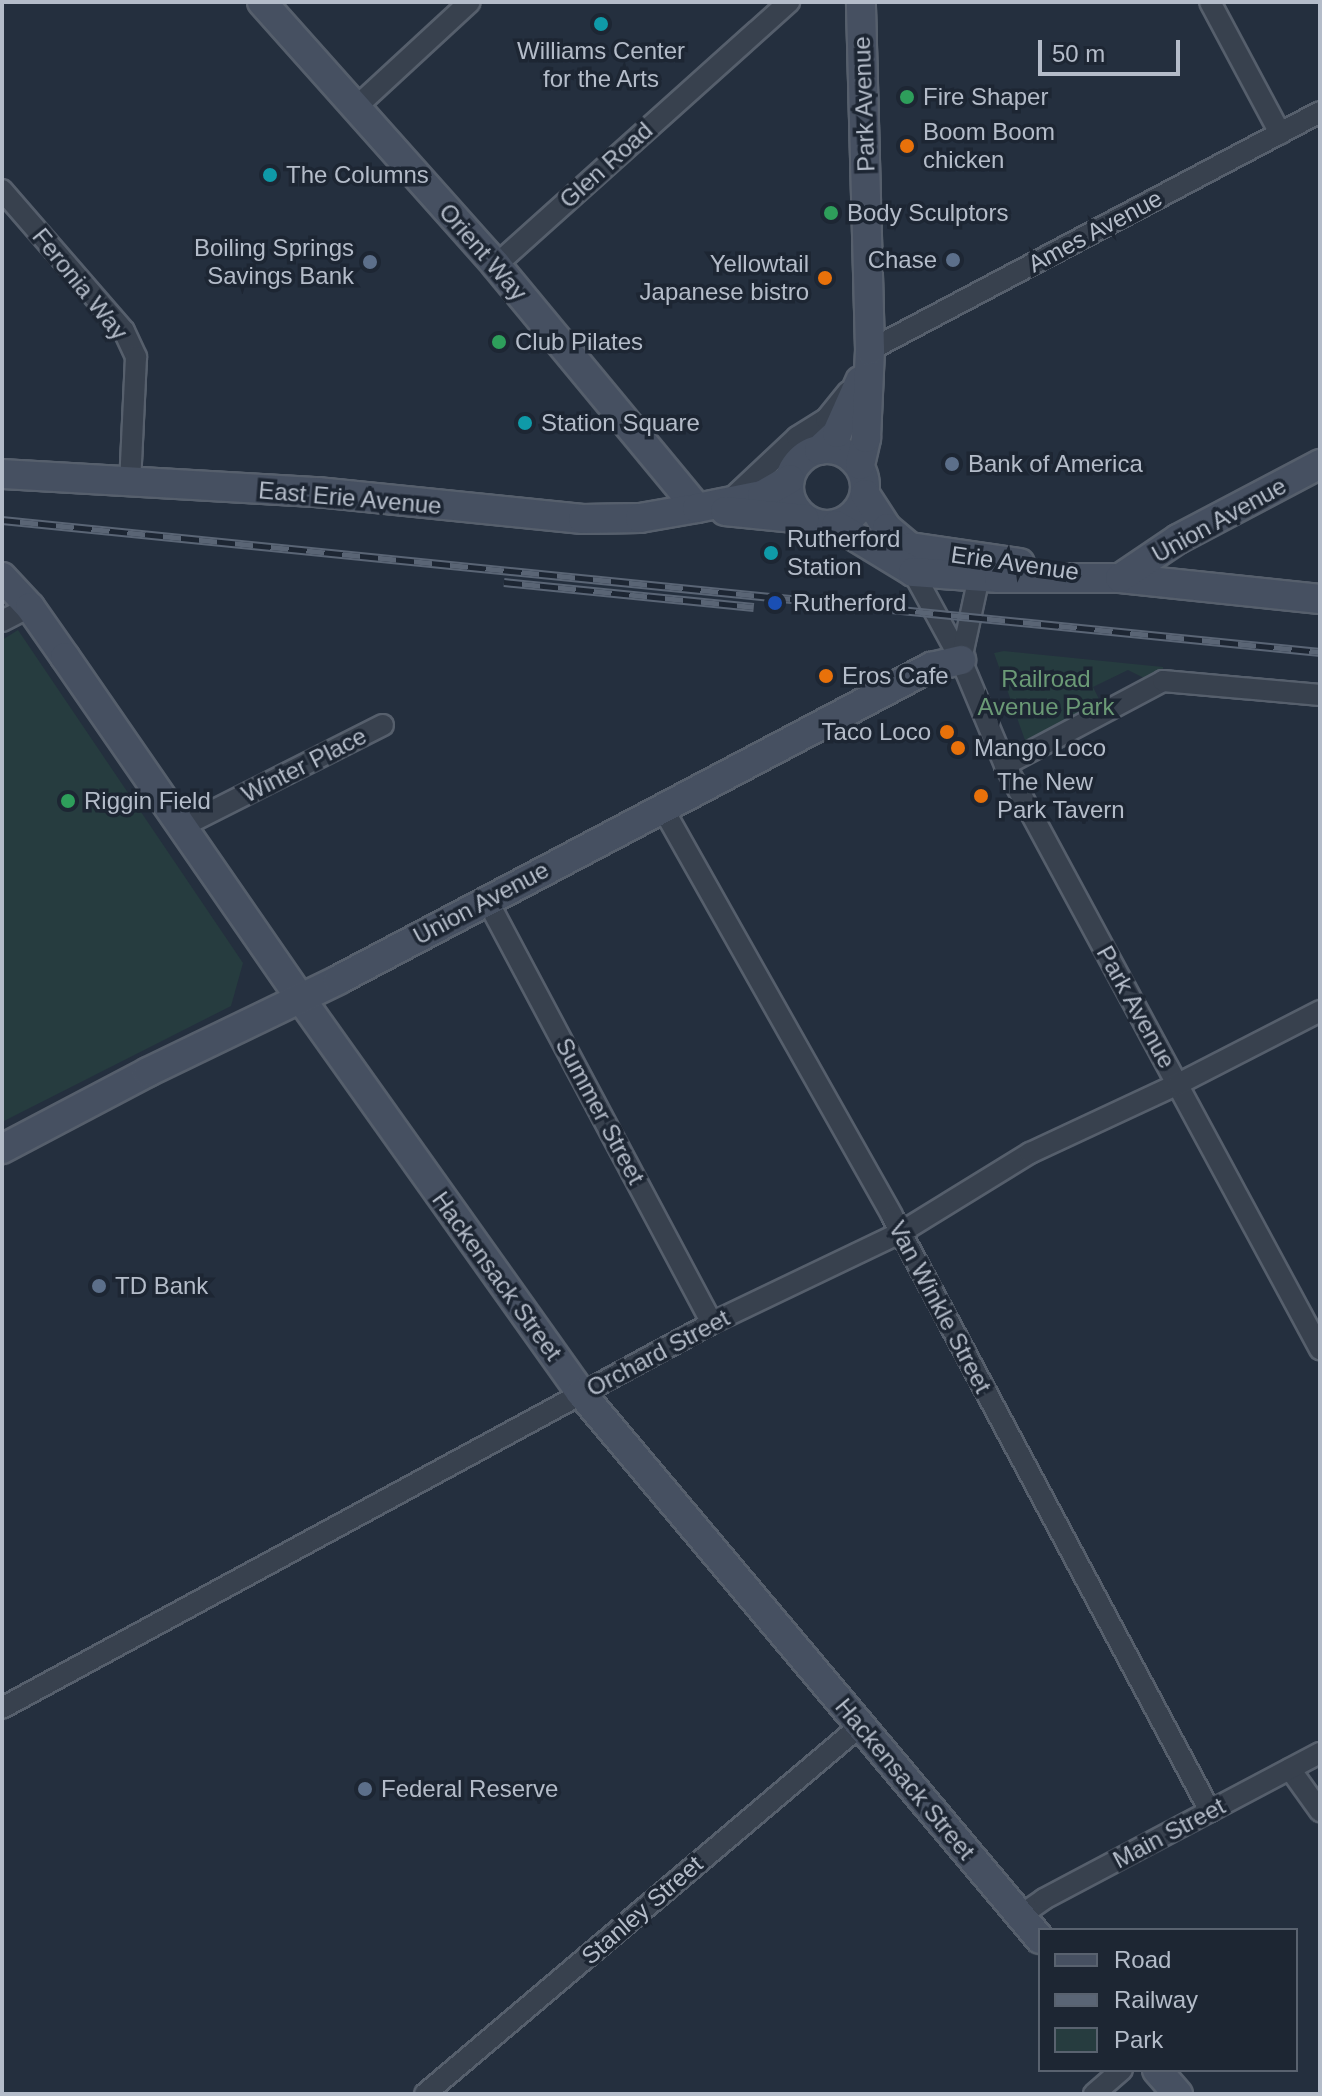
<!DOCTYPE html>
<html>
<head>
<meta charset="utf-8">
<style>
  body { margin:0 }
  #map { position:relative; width:1322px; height:2096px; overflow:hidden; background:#242f3e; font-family:Helvetica,sans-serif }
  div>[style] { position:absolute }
  .green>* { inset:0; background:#263c3f }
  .roads { filter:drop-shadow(2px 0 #565f6c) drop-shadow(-2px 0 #565f6c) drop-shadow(0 2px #565f6c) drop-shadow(0 -2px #565f6c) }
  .street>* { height:20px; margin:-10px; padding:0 10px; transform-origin:10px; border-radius:10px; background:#38414e }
  .secondary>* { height:28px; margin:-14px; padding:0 14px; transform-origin:14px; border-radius:14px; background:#465061 }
  .secondary>.ring { margin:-14px; padding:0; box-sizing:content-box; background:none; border:28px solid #465061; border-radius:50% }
  .rail>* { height:9px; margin-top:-4.5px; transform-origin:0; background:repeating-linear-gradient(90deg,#1d2633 0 18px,#5a6575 0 36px); box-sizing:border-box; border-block:2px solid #5a6575 }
  .dots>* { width:22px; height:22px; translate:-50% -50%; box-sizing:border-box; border:4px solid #1d2633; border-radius:50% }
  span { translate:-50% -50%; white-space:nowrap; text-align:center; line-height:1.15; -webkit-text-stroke:7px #1d2633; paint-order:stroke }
  .poi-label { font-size:24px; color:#b4bcc9 }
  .left { translate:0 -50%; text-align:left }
  .right { translate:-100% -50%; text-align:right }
  .street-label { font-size:24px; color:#b4bcc9 }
  .park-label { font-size:24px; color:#6b9a76 }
  .frame { position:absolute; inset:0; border:4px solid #b4bcc9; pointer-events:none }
  .legend { position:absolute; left:1038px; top:1928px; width:260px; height:144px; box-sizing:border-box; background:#1d2633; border:2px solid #59626f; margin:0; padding:10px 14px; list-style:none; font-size:24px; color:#b4bcc9 }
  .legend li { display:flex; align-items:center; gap:16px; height:40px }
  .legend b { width:40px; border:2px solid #59626f }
  .scale { position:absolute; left:1038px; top:40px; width:142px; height:36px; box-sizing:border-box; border:4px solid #b4bcc9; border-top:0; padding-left:10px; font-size:24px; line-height:28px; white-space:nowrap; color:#b4bcc9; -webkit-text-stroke:6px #1d2633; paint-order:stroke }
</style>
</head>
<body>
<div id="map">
  <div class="green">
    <div style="clip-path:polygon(18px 630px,243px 963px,231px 1006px,2px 1122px,2px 640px)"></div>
    <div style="clip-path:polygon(1004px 651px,1163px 667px,1163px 674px,1148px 680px,1128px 670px,1093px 687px,1099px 699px,1095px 708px,1031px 743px,1026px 743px,994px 653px)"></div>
  </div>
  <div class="roads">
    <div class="street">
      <div style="left:1210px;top:2px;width:149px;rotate:61.9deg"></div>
      <div style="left:355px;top:108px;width:156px;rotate:-42.7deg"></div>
      <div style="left:2px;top:190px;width:186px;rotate:49.1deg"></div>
      <div style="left:124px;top:331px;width:29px;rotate:65deg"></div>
      <div style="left:136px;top:357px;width:126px;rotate:92.7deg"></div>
      <div style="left:496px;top:265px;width:394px;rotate:-41.9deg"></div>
      <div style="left:870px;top:350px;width:509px;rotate:-27.87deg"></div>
      <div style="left:730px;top:500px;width:92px;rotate:-43.2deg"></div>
      <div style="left:797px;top:437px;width:34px;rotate:-32deg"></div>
      <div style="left:826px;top:419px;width:35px;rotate:-51deg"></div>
      <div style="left:913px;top:572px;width:100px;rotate:61.4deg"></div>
      <div style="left:961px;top:660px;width:114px;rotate:67.3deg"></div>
      <div style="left:1005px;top:765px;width:664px;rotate:61.66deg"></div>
      <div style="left:2px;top:621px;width:31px;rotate:-27deg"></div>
      <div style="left:961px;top:660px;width:85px;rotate:-77.8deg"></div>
      <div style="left:1005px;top:765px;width:179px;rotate:-28deg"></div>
      <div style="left:1163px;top:681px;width:158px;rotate:5.1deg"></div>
      <div style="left:662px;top:807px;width:469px;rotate:60.6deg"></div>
      <div style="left:892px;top:1216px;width:675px;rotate:61.88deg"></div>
      <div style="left:183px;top:826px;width:224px;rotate:-26.8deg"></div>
      <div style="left:487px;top:900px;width:479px;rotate:62deg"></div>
      <div style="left:2px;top:1708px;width:808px;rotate:-28.47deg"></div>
      <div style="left:712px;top:1323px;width:208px;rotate:-25.6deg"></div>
      <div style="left:900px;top:1233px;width:153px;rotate:-31.6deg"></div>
      <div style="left:1030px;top:1153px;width:163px;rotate:-25deg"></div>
      <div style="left:1178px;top:1084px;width:160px;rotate:-27.2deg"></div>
      <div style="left:1290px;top:1769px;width:52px;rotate:54.5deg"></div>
      <div style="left:1020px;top:1916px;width:29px;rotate:-35deg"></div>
      <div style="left:1044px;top:1899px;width:312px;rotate:-27.9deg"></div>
      <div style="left:425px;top:2094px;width:570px;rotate:-40.23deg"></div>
      <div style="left:1094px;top:2094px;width:37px;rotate:-41deg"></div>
    </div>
    <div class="secondary">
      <div style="left:262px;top:2px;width:352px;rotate:48.3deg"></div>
      <div style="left:496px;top:265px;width:315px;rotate:50.4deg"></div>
      <div class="ring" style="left:789px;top:449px;width:48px;height:48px"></div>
      <div style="left:819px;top:450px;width:25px;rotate:-43deg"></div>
      <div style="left:837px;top:433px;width:57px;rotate:-66.1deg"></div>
      <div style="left:860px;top:465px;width:28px;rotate:-77deg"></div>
      <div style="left:866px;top:438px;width:88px;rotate:-87.4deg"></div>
      <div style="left:870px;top:350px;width:348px;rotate:-91.5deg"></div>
      <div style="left:2px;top:474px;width:316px;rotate:3.3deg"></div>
      <div style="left:317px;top:492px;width:267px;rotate:5.8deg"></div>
      <div style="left:583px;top:519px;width:57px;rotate:-1deg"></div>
      <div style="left:640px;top:518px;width:58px;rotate:-10deg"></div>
      <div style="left:697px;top:508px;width:66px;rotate:-11.3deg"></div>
      <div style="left:762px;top:495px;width:32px;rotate:-30deg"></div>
      <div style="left:865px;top:494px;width:40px;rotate:57.1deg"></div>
      <div style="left:887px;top:528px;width:30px;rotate:40deg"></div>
      <div style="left:910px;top:547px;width:111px;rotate:8.3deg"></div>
      <div style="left:725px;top:511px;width:80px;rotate:5.7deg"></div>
      <div style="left:836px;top:525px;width:90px;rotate:31.4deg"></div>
      <div style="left:913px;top:572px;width:86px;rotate:4deg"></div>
      <div style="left:999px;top:578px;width:121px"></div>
      <div style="left:1120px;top:578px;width:201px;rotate:6deg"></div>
      <div style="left:2px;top:577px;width:41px;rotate:47deg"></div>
      <div style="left:30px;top:607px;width:61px;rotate:55deg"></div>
      <div style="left:65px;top:657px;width:416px;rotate:55.4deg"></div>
      <div style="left:301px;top:999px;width:483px;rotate:54.6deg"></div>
      <div style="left:581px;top:1393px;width:713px;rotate:49.95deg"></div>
      <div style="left:1120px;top:578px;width:70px;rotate:-33.9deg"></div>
      <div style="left:1178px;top:539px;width:161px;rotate:-27.8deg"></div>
      <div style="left:2px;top:1149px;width:165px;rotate:-27.8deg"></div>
      <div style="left:148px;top:1072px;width:211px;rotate:-25.8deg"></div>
      <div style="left:338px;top:980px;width:671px;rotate:-27.83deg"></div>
      <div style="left:931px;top:667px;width:31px;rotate:-13deg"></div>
      <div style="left:1157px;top:2070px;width:32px;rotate:49deg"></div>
    </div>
  </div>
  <div class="rail">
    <div style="left:2px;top:520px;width:1325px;rotate:5.72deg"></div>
    <div style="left:504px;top:582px;width:251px;rotate:5.7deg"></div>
  </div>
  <div class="dots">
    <div style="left:601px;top:24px;background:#0f9aa8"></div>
    <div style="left:907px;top:97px;background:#2e9e5b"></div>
    <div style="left:907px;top:146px;background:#e8710a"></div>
    <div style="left:270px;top:175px;background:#0f9aa8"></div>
    <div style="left:831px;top:213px;background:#2e9e5b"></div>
    <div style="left:953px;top:260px;background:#5c6f8a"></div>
    <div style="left:370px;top:262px;background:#5c6f8a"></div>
    <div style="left:825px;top:278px;background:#e8710a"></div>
    <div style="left:499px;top:342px;background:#2e9e5b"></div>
    <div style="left:525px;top:423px;background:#0f9aa8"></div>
    <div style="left:952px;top:464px;background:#5c6f8a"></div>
    <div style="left:771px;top:553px;background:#0f9aa8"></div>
    <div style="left:775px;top:603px;background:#1a4fb4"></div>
    <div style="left:826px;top:676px;background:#e8710a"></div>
    <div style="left:947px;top:732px;background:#e8710a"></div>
    <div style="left:958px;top:748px;background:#e8710a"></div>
    <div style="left:981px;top:796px;background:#e8710a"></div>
    <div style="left:68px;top:801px;background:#2e9e5b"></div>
    <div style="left:99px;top:1286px;background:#5c6f8a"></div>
    <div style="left:365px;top:1789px;background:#5c6f8a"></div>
  </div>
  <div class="poi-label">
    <span style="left:601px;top:65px">Williams Center<br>for the Arts</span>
    <span class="left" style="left:923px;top:97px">Fire Shaper</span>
    <span class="left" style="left:923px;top:146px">Boom Boom<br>chicken</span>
    <span class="left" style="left:286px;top:175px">The Columns</span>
    <span class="left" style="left:847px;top:213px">Body Sculptors</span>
    <span class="right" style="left:354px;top:262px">Boiling Springs<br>Savings Bank</span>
    <span class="right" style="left:937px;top:260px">Chase</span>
    <span class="right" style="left:809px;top:278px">Yellowtail<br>Japanese bistro</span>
    <span class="left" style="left:515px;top:342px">Club Pilates</span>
    <span class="left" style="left:541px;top:423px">Station Square</span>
    <span class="left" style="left:968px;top:464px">Bank of America</span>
    <span class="left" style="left:787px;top:553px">Rutherford<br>Station</span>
    <span class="left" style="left:793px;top:603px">Rutherford</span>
    <span class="left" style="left:842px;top:676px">Eros Cafe</span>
    <span class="right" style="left:931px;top:732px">Taco Loco</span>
    <span class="left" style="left:974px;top:748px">Mango Loco</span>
    <span class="left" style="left:997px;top:796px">The New<br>Park Tavern</span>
    <span class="left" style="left:84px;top:801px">Riggin Field</span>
    <span class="left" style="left:115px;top:1286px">TD Bank</span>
    <span class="left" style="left:381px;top:1789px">Federal Reserve</span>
  </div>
  <div class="street-label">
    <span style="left:864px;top:104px;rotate:-92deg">Park Avenue</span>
    <span style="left:606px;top:165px;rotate:-42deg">Glen Road</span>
    <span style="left:1095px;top:231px;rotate:-28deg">Ames Avenue</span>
    <span style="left:483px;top:252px;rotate:49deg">Orient Way</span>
    <span style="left:80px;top:284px;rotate:51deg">Feronia Way</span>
    <span style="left:350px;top:498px;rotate:5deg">East Erie Avenue</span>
    <span style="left:1219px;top:520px;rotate:-29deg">Union Avenue</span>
    <span style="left:1015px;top:563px;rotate:8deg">Erie Avenue</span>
    <span style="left:304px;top:765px;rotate:-27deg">Winter Place</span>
    <span style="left:481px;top:903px;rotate:-28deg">Union Avenue</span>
    <span style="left:1136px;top:1007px;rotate:61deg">Park Avenue</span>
    <span style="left:600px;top:1111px;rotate:62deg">Summer Street</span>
    <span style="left:497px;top:1276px;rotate:54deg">Hackensack Street</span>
    <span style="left:940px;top:1307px;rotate:62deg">Van Winkle Street</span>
    <span style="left:658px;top:1353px;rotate:-28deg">Orchard Street</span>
    <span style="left:905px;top:1779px;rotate:50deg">Hackensack Street</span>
    <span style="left:1169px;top:1833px;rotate:-28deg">Main Street</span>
    <span style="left:642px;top:1910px;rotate:-41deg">Stanley Street</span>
  </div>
  <div class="park-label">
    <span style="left:1046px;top:693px">Railroad<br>Avenue Park</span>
  </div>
  <div class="frame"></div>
  <ul class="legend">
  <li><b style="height:10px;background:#465061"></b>Road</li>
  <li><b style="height:10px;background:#5a6575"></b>Railway</li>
  <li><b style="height:22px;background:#263c3f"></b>Park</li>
  </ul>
  <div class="scale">50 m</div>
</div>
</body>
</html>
